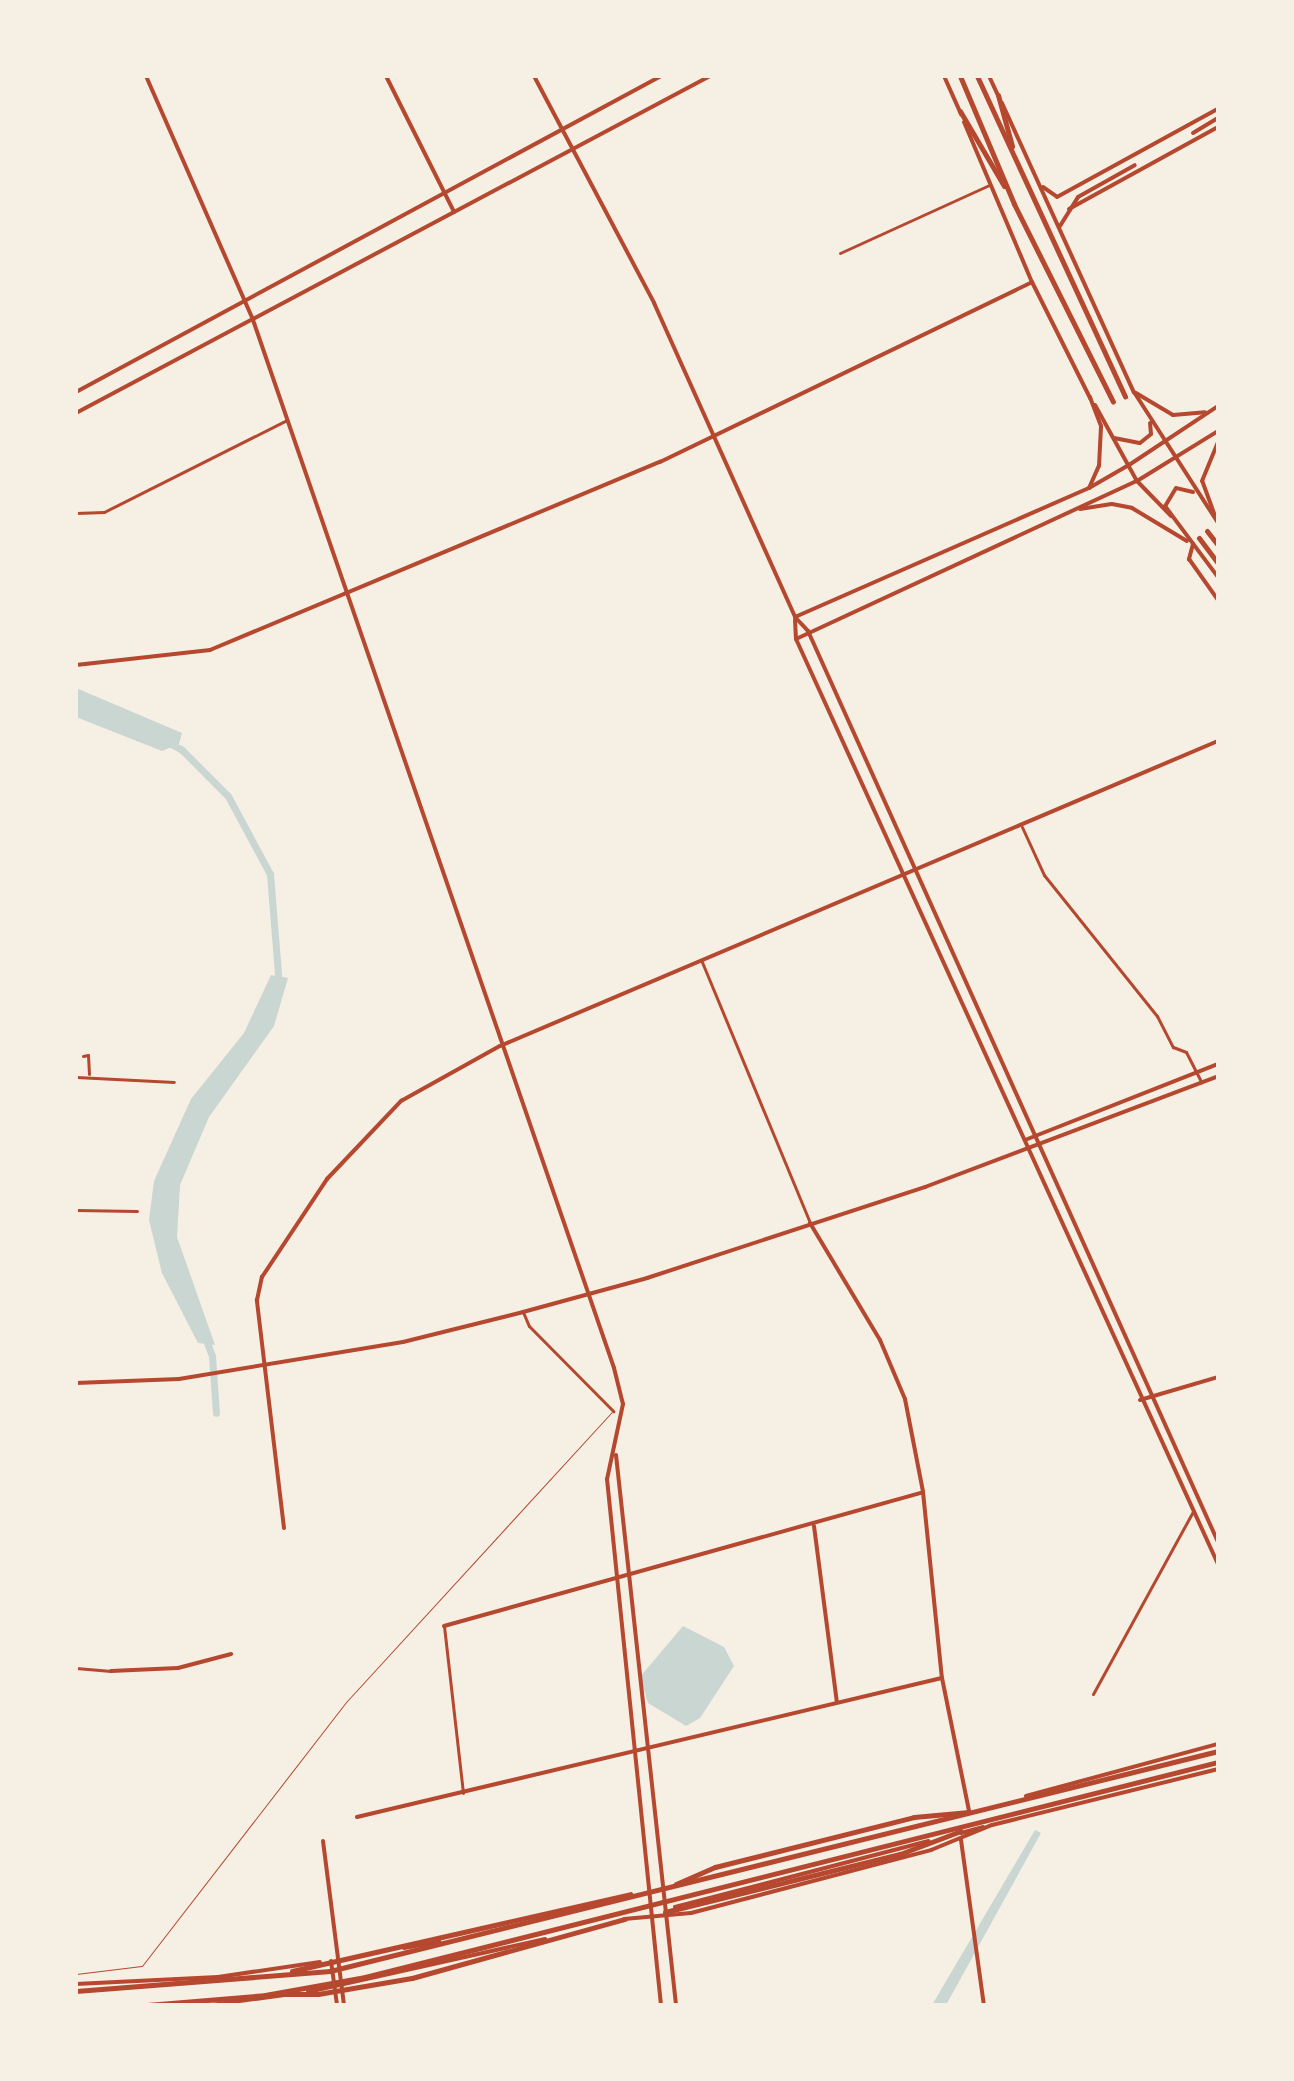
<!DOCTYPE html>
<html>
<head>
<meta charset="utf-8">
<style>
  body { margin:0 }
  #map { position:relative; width:1294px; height:2081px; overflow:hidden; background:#f6efe4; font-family:"Asap Condensed",sans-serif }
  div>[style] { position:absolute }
  .water>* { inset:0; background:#c9d6d2 }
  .canal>* { height:7px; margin:-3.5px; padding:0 3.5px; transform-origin:3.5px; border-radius:3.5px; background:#c9d6d2 }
  .service>* { height:1px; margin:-0.5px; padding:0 0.5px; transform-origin:0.5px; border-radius:0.5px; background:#b5482f }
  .minor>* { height:3px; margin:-1.5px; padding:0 1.5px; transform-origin:1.5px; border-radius:1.5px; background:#b5482f }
  .tertiary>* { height:4px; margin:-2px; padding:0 2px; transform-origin:2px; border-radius:2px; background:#b5482f }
  .secondary>* { height:4px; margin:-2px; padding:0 2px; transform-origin:2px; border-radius:2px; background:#b5482f }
  .primary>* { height:4px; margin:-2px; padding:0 2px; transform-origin:2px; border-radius:2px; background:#b5482f }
  .trunk>* { height:5px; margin:-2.5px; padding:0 2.5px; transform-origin:2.5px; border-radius:2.5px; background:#b5482f }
  span { translate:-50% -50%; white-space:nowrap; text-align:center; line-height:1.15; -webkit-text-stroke:7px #f6efe4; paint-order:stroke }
  .frame { position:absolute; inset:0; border:78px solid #f6efe4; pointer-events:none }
</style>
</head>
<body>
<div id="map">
  <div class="water">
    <div style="clip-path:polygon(76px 688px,182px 733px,179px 744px,162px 751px,76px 717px)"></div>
    <div style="clip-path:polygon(271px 975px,288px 978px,274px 1026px,209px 1117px,180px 1185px,177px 1237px,215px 1345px,198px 1343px,162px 1273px,149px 1220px,154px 1181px,191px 1099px,244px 1033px)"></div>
    <div style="clip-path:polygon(683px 1626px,724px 1647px,734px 1666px,700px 1718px,686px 1726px,648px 1703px,640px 1677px)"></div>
    <div style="clip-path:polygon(1035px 1830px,1041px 1833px,946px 2005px,932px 2005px)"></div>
  </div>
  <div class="canal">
    <div style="left:167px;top:742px;width:16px;rotate:27deg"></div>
    <div style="left:181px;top:749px;width:66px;rotate:45deg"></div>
    <div style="left:228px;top:796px;width:89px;rotate:61.7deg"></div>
    <div style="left:270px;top:874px;width:112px;rotate:85.4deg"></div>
    <div style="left:205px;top:1337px;width:20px;rotate:70deg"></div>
    <div style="left:212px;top:1356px;width:57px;rotate:86deg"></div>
  </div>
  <div class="service">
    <div style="left:76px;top:1974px;width:66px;rotate:-6.9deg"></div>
    <div style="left:142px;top:1966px;width:335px;rotate:-52.3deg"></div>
    <div style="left:347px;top:1701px;width:392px;rotate:-47.5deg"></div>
  </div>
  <div class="minor">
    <div style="left:840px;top:253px;width:164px;rotate:-24.5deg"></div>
    <div style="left:76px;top:513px;width:28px;rotate:-2deg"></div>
    <div style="left:104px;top:512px;width:205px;rotate:-26.7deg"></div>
    <div style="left:1022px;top:827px;width:53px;rotate:65.4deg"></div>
    <div style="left:1044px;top:875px;width:181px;rotate:51.3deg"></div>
    <div style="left:1157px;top:1016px;width:35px;rotate:63deg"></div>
    <div style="left:1173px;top:1047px;width:14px;rotate:21deg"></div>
    <div style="left:1186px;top:1052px;width:34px;rotate:63deg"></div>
    <div style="left:702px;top:962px;width:282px;rotate:67.5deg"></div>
    <div style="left:83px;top:1056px;width:5px;rotate:-11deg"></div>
    <div style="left:88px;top:1055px;width:19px;rotate:87deg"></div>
    <div style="left:76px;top:1077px;width:98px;rotate:2.9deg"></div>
    <div style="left:76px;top:1210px;width:61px;rotate:0.9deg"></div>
    <div style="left:523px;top:1312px;width:15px;rotate:67deg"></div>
    <div style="left:529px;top:1326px;width:120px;rotate:45.3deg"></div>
    <div style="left:444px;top:1626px;width:168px;rotate:83.5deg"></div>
    <div style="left:76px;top:1668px;width:35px;rotate:5deg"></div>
    <div style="left:1093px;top:1694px;width:209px;rotate:-61.3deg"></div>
  </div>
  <div class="tertiary">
    <div style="left:146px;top:76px;width:266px;rotate:66.3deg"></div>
    <div style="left:253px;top:320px;width:1108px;rotate:70.99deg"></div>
    <div style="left:614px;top:1368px;width:37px;rotate:76deg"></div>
    <div style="left:623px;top:1404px;width:77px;rotate:102deg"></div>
    <div style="left:607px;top:1479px;width:529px;rotate:84.14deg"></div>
    <div style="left:386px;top:76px;width:152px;rotate:63.4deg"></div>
    <div style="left:534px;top:76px;width:257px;rotate:62.1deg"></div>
    <div style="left:654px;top:303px;width:344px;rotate:65.8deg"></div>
    <div style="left:795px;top:617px;width:19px;rotate:47deg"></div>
    <div style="left:808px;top:631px;width:999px;rotate:65.77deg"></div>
    <div style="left:1193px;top:133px;width:29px;rotate:-31deg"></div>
    <div style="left:1043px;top:187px;width:16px;rotate:35deg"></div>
    <div style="left:1057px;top:197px;width:183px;rotate:-28.7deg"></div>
    <div style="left:1069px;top:209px;width:170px;rotate:-28.8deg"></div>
    <div style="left:1060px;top:226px;width:34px;rotate:-58deg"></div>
    <div style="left:1078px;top:197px;width:65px;rotate:-29.3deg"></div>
    <div style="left:1193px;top:544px;width:16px;rotate:105deg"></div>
    <div style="left:1189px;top:559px;width:50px;rotate:54.7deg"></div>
    <div style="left:795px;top:617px;width:321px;rotate:-23.7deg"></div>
    <div style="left:1089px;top:488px;width:46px;rotate:-29.9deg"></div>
    <div style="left:795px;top:620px;width:19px;rotate:87deg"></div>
    <div style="left:796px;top:639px;width:1017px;rotate:65.48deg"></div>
    <div style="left:796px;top:639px;width:376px;rotate:-24.9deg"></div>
    <div style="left:76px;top:665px;width:135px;rotate:-6.4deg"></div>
    <div style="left:210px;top:650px;width:488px;rotate:-22.7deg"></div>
    <div style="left:660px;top:462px;width:413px;rotate:-25.8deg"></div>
    <div style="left:810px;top:1223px;width:136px;rotate:59.1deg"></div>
    <div style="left:880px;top:1340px;width:64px;rotate:67deg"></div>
    <div style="left:905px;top:1399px;width:95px;rotate:79deg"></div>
    <div style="left:923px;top:1492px;width:187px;rotate:84.2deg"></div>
    <div style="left:942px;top:1678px;width:136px;rotate:78.5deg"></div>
    <div style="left:1140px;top:1400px;width:81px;rotate:-16.4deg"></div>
    <div style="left:616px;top:1455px;width:553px;rotate:83.77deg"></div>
    <div style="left:814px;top:1526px;width:177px;rotate:82.6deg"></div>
    <div style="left:284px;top:1528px;width:230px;rotate:-96.8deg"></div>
    <div style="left:257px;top:1300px;width:24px;rotate:-78deg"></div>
    <div style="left:262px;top:1277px;width:118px;rotate:-56.4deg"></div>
    <div style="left:327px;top:1179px;width:108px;rotate:-46.5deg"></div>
    <div style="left:401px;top:1101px;width:113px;rotate:-29.1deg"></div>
    <div style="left:500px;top:1046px;width:780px;rotate:-23.02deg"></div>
    <div style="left:444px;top:1626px;width:497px;rotate:-15.6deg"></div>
    <div style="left:111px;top:1671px;width:67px;rotate:-2.6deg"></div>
    <div style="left:178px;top:1668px;width:55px;rotate:-14.8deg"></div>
    <div style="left:357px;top:1817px;width:601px;rotate:-13.37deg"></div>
    <div style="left:961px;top:1840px;width:167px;rotate:82.1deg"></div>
    <div style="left:323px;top:1841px;width:165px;rotate:82.7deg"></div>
    <div style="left:331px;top:1961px;width:44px;rotate:82.2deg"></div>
  </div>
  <div class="secondary">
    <div style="left:944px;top:76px;width:42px;rotate:65.9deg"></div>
    <div style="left:989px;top:76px;width:21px;rotate:65deg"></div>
    <div style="left:1002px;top:103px;width:318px;rotate:65.5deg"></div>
    <div style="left:964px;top:122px;width:174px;rotate:67deg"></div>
    <div style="left:1032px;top:282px;width:130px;rotate:63.4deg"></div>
    <div style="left:1095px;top:405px;width:87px;rotate:61.1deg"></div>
    <div style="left:1137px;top:481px;width:49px;rotate:45.8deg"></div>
    <div style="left:1025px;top:1140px;width:207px;rotate:-21.5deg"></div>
    <div style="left:76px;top:1383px;width:103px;rotate:-2.2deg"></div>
    <div style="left:179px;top:1379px;width:227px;rotate:-9.4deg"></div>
    <div style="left:403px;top:1342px;width:124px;rotate:-14deg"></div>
    <div style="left:523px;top:1312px;width:129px;rotate:-15.3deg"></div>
    <div style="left:647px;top:1278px;width:293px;rotate:-18.1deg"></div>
    <div style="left:925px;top:1187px;width:313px;rotate:-20.7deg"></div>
  </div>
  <div class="primary">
    <div style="left:76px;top:392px;width:665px;rotate:-28.38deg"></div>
    <div style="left:1134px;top:392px;width:156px;rotate:57.3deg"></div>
    <div style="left:1136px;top:393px;width:43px;rotate:30.7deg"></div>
    <div style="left:1173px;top:415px;width:32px;rotate:-5deg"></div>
    <div style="left:76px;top:413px;width:718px;rotate:-27.99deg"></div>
    <div style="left:1114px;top:438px;width:26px;rotate:11deg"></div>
    <div style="left:1140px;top:443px;width:14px;rotate:-39deg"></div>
    <div style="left:1151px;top:434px;width:11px;rotate:-95deg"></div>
    <div style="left:1129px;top:465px;width:107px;rotate:-33.5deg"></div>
    <div style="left:1137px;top:481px;width:95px;rotate:-31.7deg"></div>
    <div style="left:1089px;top:488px;width:24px;rotate:-66deg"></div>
    <div style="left:1099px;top:466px;width:40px;rotate:-87.1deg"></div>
    <div style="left:1101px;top:426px;width:31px;rotate:-111deg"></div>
    <div style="left:1193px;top:492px;width:17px;rotate:-167deg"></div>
    <div style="left:1176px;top:488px;width:21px;rotate:121deg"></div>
    <div style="left:1165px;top:506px;width:89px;rotate:53.3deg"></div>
    <div style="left:1080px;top:509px;width:32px;rotate:-9deg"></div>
    <div style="left:1112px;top:504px;width:20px;rotate:11deg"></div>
    <div style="left:1132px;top:508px;width:64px;rotate:31deg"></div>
    <div style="left:1215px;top:516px;width:37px;rotate:-110deg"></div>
    <div style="left:1202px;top:481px;width:42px;rotate:-67.7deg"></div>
    <div style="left:1026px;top:1796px;width:199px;rotate:-15.2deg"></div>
    <div style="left:961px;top:1833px;width:23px;rotate:-15deg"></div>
    <div style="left:675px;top:1907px;width:262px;rotate:-14.6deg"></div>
    <div style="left:624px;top:1919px;width:67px;rotate:-5.1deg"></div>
    <div style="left:691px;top:1913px;width:248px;rotate:-14.7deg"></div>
    <div style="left:931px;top:1850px;width:66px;rotate:-22.3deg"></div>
    <div style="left:992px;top:1825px;width:233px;rotate:-13.9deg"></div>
    <div style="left:404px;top:1948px;width:36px;rotate:-10deg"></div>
    <div style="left:76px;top:1984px;width:142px;rotate:-2.8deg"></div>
    <div style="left:218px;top:1977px;width:103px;rotate:-8.4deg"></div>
    <div style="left:308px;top:1992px;width:243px;rotate:-12.6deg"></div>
    <div style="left:211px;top:2005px;width:74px;rotate:-7.8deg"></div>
  </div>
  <div class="trunk">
    <div style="left:960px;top:76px;width:139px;rotate:67.1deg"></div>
    <div style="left:1014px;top:204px;width:221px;rotate:63.4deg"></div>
    <div style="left:977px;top:76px;width:353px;rotate:65.2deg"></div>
    <div style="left:998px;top:95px;width:53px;rotate:74.6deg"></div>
    <div style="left:960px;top:111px;width:87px;rotate:59.6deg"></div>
    <div style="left:1207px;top:531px;width:18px;rotate:52deg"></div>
    <div style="left:1199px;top:538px;width:31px;rotate:53deg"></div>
    <div style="left:676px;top:1884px;width:43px;rotate:-23.6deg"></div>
    <div style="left:715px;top:1867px;width:205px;rotate:-14.1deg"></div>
    <div style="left:914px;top:1817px;width:55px;rotate:-5.2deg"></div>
    <div style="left:665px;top:1912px;width:242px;rotate:-13.9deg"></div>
    <div style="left:900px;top:1854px;width:65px;rotate:-20.7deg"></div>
    <div style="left:292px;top:1971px;width:347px;rotate:-12.8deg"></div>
    <div style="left:76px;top:1991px;width:255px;rotate:-4.5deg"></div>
    <div style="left:330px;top:1971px;width:915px;rotate:-13.91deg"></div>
    <div style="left:282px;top:1994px;width:36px"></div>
    <div style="left:318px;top:1994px;width:95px;rotate:-9.7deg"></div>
    <div style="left:412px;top:1978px;width:221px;rotate:-15.5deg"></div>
    <div style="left:147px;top:2005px;width:118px;rotate:-4.8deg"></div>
    <div style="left:265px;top:1995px;width:102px;rotate:-10.2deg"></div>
    <div style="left:365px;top:1977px;width:880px;rotate:-14.15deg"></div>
  </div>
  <div class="frame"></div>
</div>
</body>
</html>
